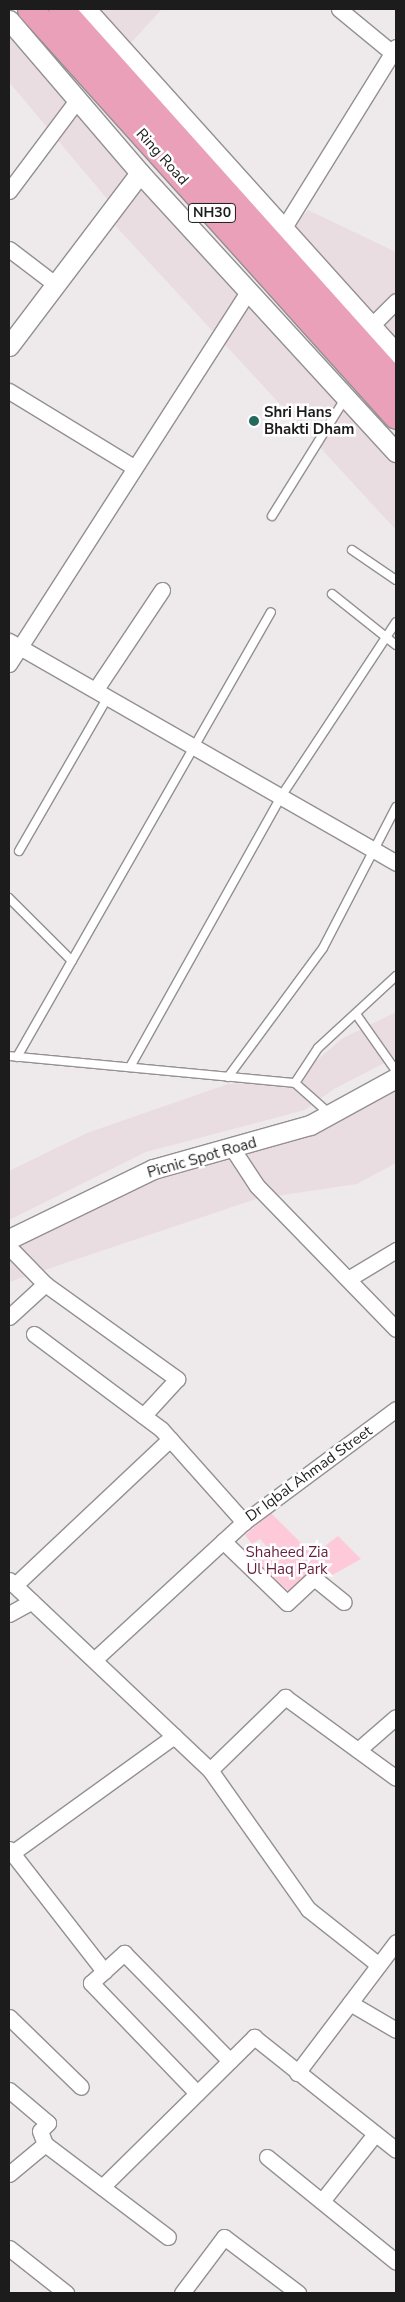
<!DOCTYPE html>
<html>
<head>
<meta charset="utf-8">
<style>
  body { margin:0 }
  #map { position:relative; width:405px; height:2302px; overflow:hidden; background:#eeeaeb; font-family:"Nunito Sans",sans-serif }
  div>[style] { position:absolute }
  .built>* { inset:0; background:#eadde1 }
  .green>* { inset:0; background:#fecada }
  .roads { filter:drop-shadow(1px 0 #949091) drop-shadow(-1px 0 #949091) drop-shadow(0 1px #949091) drop-shadow(0 -1px #949091) }
  .service>* { height:8px; margin:-4px; padding:0 4px; transform-origin:4px; border-radius:4px; background:#fff }
  .minor>* { height:15px; margin:-7.5px; padding:0 7.5px; transform-origin:7.5px; border-radius:7.5px; background:#fff }
  .tertiary>* { height:19px; margin:-9.5px; padding:0 9.5px; transform-origin:9.5px; border-radius:9.5px; background:#fff }
  .trunk>* { height:25px; margin:-12.5px; padding:0 12.5px; transform-origin:12.5px; border-radius:12.5px; background:#eba0ba }
  .dots>* { width:14px; height:14px; translate:-50% -50%; box-sizing:border-box; border:2px solid #fff; border-radius:50% }
  span { translate:-50% -50%; white-space:nowrap; text-align:center; line-height:1.15; -webkit-text-stroke:5px #fff; paint-order:stroke }
  .shield-label span { padding:1px 4px; background:#fff; border:1px solid; border-radius:4px; -webkit-text-stroke-width:0 }
  .shield-label { font-size:14px; color:#1d1c1c; font-weight:700 }
  .street-label { font-size:15px; color:#1d1c1c }
  .poi-label { font-size:15px; color:#1d1c1c; font-weight:700 }
  .left { translate:0 -50%; text-align:left }
  .park-label { font-size:15px; color:#671e3d }
  .frame { position:absolute; inset:0; border:10px solid #1d1c1c; pointer-events:none }
</style>
</head>
<body>
<div id="map">
  <div class="built">
    <div style="clip-path:polygon(92px 9px,162px 9px,129px 45px)"></div>
    <div style="clip-path:polygon(9px 30px,396px 463px,396px 530px,111px 221px,108px 200px,9px 82px)"></div>
    <div style="clip-path:polygon(308px 210px,396px 252px,395px 297px,370px 315px,290px 229px)"></div>
    <div style="clip-path:polygon(396px 309px,396px 346px,378px 326px)"></div>
    <div style="clip-path:polygon(396px 1012px,396px 1057px,334px 1089px,305px 1110px,146px 1152px,9px 1220px,9px 1171px,87px 1133px,228px 1084px,292px 1081px,343px 1038px)"></div>
    <div style="clip-path:polygon(396px 1082px,396px 1163px,357px 1184px,256px 1199px,9px 1282px,9px 1243px,157px 1173px,229px 1154px)"></div>
  </div>
  <div class="green">
    <div style="clip-path:polygon(271px 1513px,313px 1555px,338px 1536px,361px 1559px,327px 1578px,314px 1567px,290px 1592px,255px 1561px,268px 1548px,260px 1539px,252px 1544px,245px 1535px)"></div>
  </div>
  <div class="roads">
    <div class="service">
      <div style="left:272px;top:516px;width:140px;rotate:-58.1deg"></div>
      <div style="left:352px;top:550px;width:53px;rotate:34.3deg"></div>
      <div style="left:332px;top:594px;width:82px;rotate:38.6deg"></div>
      <div style="left:19px;top:851px;width:178px;rotate:-60deg"></div>
      <div style="left:9px;top:898px;width:89px;rotate:45deg"></div>
      <div style="left:356px;top:1014px;width:70px;rotate:54.9deg"></div>
      <div style="left:9px;top:1056px;width:287px;rotate:5.4deg"></div>
      <div style="left:295px;top:1083px;width:47px;rotate:41.5deg"></div>
      <div style="left:17px;top:1057px;width:512px;rotate:-60.28deg"></div>
      <div style="left:130px;top:1067px;width:312px;rotate:-60.8deg"></div>
      <div style="left:282px;top:795px;width:207px;rotate:-56.6deg"></div>
      <div style="left:228px;top:1077px;width:160px;rotate:-53.6deg"></div>
      <div style="left:323px;top:948px;width:159px;rotate:-62.6deg"></div>
      <div style="left:295px;top:1083px;width:42px;rotate:-56.7deg"></div>
      <div style="left:318px;top:1048px;width:106px;rotate:-42.7deg"></div>
    </div>
    <div class="minor">
      <div style="left:339px;top:9px;width:74px;rotate:39.5deg"></div>
      <div style="left:9px;top:191px;width:114px;rotate:-53.2deg"></div>
      <div style="left:283px;top:229px;width:214px;rotate:-58.2deg"></div>
      <div style="left:9px;top:249px;width:58px;rotate:37.3deg"></div>
      <div style="left:371px;top:326px;width:35px;rotate:-45deg"></div>
      <div style="left:9px;top:391px;width:144px;rotate:31.4deg"></div>
      <div style="left:9px;top:641px;width:446px;rotate:29.8deg"></div>
      <div style="left:9px;top:664px;width:442px;rotate:-57.3deg"></div>
      <div style="left:96px;top:689px;width:119px;rotate:-56.3deg"></div>
      <div style="left:232px;top:1148px;width:45px;rotate:56.7deg"></div>
      <div style="left:257px;top:1186px;width:199px;rotate:45.8deg"></div>
      <div style="left:9px;top:1247px;width:52px;rotate:45.8deg"></div>
      <div style="left:348px;top:1279px;width:56px;rotate:-31.1deg"></div>
      <div style="left:9px;top:1317px;width:49px;rotate:-42.5deg"></div>
      <div style="left:45px;top:1284px;width:163px;rotate:35.7deg"></div>
      <div style="left:177px;top:1379px;width:50px;rotate:132.6deg"></div>
      <div style="left:34px;top:1334px;width:159px;rotate:36.8deg"></div>
      <div style="left:161px;top:1429px;width:125px;rotate:48.3deg"></div>
      <div style="left:223px;top:1541px;width:89px;rotate:44.1deg"></div>
      <div style="left:287px;top:1603px;width:37px;rotate:-43deg"></div>
      <div style="left:314px;top:1578px;width:38px;rotate:39deg"></div>
      <div style="left:9px;top:1580px;width:277px;rotate:43.4deg"></div>
      <div style="left:210px;top:1770px;width:170px;rotate:54.8deg"></div>
      <div style="left:308px;top:1909px;width:90px;rotate:38.3deg"></div>
      <div style="left:15px;top:1585px;width:213px;rotate:-43.3deg"></div>
      <div style="left:9px;top:1614px;width:26px;rotate:-29deg"></div>
      <div style="left:95px;top:1659px;width:202px;rotate:-42.6deg"></div>
      <div style="left:244px;top:1522px;width:189px;rotate:-36.6deg"></div>
      <div style="left:358px;top:1750px;width:50px;rotate:-41deg"></div>
      <div style="left:210px;top:1770px;width:105px;rotate:-44.2deg"></div>
      <div style="left:285px;top:1697px;width:137px;rotate:36.1deg"></div>
      <div style="left:9px;top:1849px;width:155px;rotate:52.1deg"></div>
      <div style="left:12px;top:1853px;width:200px;rotate:-35.8deg"></div>
      <div style="left:350px;top:2003px;width:53px;rotate:30.4deg"></div>
      <div style="left:9px;top:2017px;width:100px;rotate:44.2deg"></div>
      <div style="left:297px;top:2073px;width:164px;rotate:-52.9deg"></div>
      <div style="left:9px;top:2090px;width:51px;rotate:40.2deg"></div>
      <div style="left:48px;top:2123px;width:11px;rotate:135deg"></div>
      <div style="left:40px;top:2131px;width:14px;rotate:69deg"></div>
      <div style="left:45px;top:2144px;width:154px;rotate:37.1deg"></div>
      <div style="left:197px;top:2093px;width:153px;rotate:-133.9deg"></div>
      <div style="left:91px;top:1983px;width:45px;rotate:-42.3deg"></div>
      <div style="left:124px;top:1953px;width:151px;rotate:45.5deg"></div>
      <div style="left:267px;top:2157px;width:166px;rotate:39.1deg"></div>
      <div style="left:9px;top:2174px;width:47px;rotate:-39.8deg"></div>
      <div style="left:102px;top:2187px;width:214px;rotate:-44.6deg"></div>
      <div style="left:254px;top:2037px;width:181px;rotate:38.5deg"></div>
      <div style="left:322px;top:2201px;width:85px;rotate:-51.7deg"></div>
      <div style="left:9px;top:2248px;width:73px;rotate:38.3deg"></div>
      <div style="left:182px;top:2293px;width:70px;rotate:-53.1deg"></div>
      <div style="left:224px;top:2237px;width:93px;rotate:37.1deg"></div>
    </div>
    <div class="tertiary">
      <div style="left:86px;top:9px;width:463px;rotate:48deg"></div>
      <div style="left:9px;top:20px;width:201px;rotate:49.4deg"></div>
      <div style="left:140px;top:173px;width:379px;rotate:47.5deg"></div>
      <div style="left:9px;top:346px;width:217px;rotate:-52.9deg"></div>
      <div style="left:9px;top:1239px;width:160px;rotate:-25.9deg"></div>
      <div style="left:153px;top:1169px;width:163px;rotate:-15.7deg"></div>
      <div style="left:310px;top:1125px;width:98px;rotate:-28.7deg"></div>
    </div>
    <div class="trunk">
      <div style="left:30px;top:9px;width:547px;rotate:48.04deg"></div>
      <div style="left:61px;top:9px;width:502px;rotate:48.15deg"></div>
    </div>
  </div>
  <div class="dots">
    <div style="left:254px;top:421px;background:#24695c"></div>
  </div>
  <div class="shield-label">
    <span style="left:212px;top:213px">NH30</span>
  </div>
  <div class="street-label">
    <span style="left:162px;top:157px;rotate:48deg">Ring Road</span>
    <span style="left:202px;top:1158px;rotate:-16deg">Picnic Spot Road</span>
    <span style="left:309px;top:1474px;rotate:-36deg">Dr Iqbal Ahmad Street</span>
  </div>
  <div class="poi-label">
    <span class="left" style="left:264px;top:421px">Shri Hans<br>Bhakti Dham</span>
  </div>
  <div class="park-label">
    <span style="left:287px;top:1561px">Shaheed Zia<br>Ul Haq Park</span>
  </div>
  <div class="frame"></div>
</div>
</body>
</html>
